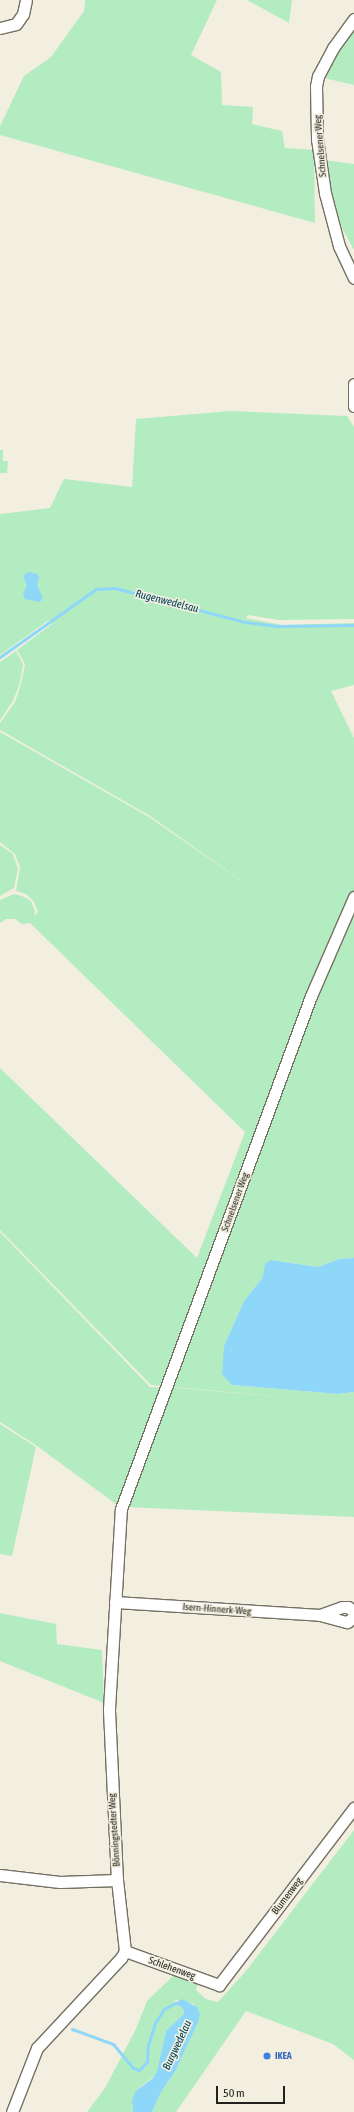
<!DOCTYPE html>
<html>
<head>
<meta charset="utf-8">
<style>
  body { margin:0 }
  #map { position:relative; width:354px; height:2112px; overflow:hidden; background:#f2efe0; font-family:"Asap Condensed",sans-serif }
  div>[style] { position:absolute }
  .green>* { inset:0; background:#b4ecc1 }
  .water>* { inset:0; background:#8ed7f9 }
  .stream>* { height:3px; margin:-1.5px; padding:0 1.5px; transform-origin:1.5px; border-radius:1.5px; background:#8ed7f9 }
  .roads { filter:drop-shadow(1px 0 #747063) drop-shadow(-1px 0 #747063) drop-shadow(0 1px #747063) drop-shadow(0 -1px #747063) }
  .minor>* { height:11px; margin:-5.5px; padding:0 5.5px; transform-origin:5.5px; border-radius:5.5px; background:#fff }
  .dots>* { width:11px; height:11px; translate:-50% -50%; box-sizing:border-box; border:2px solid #f2efe0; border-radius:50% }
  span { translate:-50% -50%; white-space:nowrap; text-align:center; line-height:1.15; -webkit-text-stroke:3.5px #f2efe0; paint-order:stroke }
  .street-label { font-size:10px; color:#23211c }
  .shop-label { font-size:10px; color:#366cbe; font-weight:700 }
  .left { translate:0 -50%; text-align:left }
  .water-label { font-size:11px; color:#004359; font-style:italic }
  .scale { position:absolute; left:216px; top:2086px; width:69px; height:18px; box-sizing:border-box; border:2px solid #23211c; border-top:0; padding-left:5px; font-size:12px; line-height:14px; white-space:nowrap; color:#23211c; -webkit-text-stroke:3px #f2efe0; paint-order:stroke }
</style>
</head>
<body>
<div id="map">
  <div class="green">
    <div style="clip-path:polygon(85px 0,217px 0,191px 55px,221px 72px,222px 105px,253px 107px,252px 124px,282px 131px,285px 148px,314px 150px,315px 223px,0 135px,0 126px,24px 76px,51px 57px,84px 11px)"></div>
    <div style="clip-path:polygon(247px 0,292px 0,289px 23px)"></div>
    <div style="clip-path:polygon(354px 29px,354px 85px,324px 78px,346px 38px)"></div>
    <div style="clip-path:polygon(323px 160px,354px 164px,354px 250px,342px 228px)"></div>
    <div style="clip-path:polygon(230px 411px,347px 416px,354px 427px,354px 619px,279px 620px,248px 615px,246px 618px,282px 625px,354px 623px,354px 685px,331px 691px,354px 738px,354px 1258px,339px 1259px,318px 1267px,272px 1260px,263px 1277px,244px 1301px,224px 1346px,232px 1385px,338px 1394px,354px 1392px,354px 1517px,125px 1507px,168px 1387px,305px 1399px,151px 1385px,0 1230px,0 1068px,197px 1258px,245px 1132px,30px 923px,22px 924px,15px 919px,6px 919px,0 923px,0 900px,14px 894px,22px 896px,31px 901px,35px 911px,34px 916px,38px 912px,34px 902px,26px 894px,16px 891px,20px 867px,15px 854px,0 842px,0 732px,149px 817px,259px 893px,150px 816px,0 730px,0 723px,15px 702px,21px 684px,25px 664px,17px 650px,52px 624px,49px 620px,0 655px,0 514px,50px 508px,64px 479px,132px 487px,136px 419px)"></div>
    <div style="clip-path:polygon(0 450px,3px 450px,3px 461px,8px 461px,7px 473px,0 473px)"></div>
    <div style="clip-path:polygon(16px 651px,23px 664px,20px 683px,13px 701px,0 720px,0 662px)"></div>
    <div style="clip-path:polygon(0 845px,13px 854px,18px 869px,14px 888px,0 896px)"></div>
    <div style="clip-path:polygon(0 1232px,150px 1387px,165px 1388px,120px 1507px,37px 1446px,0 1422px)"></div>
    <div style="clip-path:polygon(0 1424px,36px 1447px,12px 1556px,0 1554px)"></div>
    <div style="clip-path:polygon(0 1613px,56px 1624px,57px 1644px,102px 1650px,104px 1703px,0 1661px)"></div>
    <div style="clip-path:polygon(354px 1830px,354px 2060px,333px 2044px,246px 2011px,176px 2112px,152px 2112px,161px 2092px,176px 2070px,196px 2025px,194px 2004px,178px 2000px,174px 2001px,176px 2006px,183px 2008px,184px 2014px,166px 2031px,157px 2071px,153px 2077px,140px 2087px,132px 2106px,133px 2112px,87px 2112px,105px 2088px,136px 2029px,147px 2001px,174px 1975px,198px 1984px,196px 1990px,206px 1999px,218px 2002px,246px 1971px)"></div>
  </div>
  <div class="water">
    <div style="clip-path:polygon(28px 572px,37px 574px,39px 577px,37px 585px,43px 598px,40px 602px,25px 599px,23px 594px,27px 585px,23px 576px)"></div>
    <div style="clip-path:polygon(354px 1258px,354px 1392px,338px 1394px,232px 1385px,222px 1374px,224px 1346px,244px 1301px,263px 1277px,265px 1264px,271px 1260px,318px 1267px,339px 1259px)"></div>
    <div style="clip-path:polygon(182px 1999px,197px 2007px,200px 2014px,198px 2022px,176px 2070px,161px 2092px,152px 2112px,133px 2112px,132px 2100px,136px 2091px,153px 2078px,157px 2071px,166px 2031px,184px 2014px,183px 2008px,173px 2004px)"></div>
  </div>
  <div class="stream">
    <div style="left:0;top:657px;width:118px;rotate:-35.3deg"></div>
    <div style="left:96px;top:589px;width:19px;rotate:-3deg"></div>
    <div style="left:115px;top:588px;width:134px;rotate:14.7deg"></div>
    <div style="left:245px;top:622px;width:34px;rotate:7deg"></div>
    <div style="left:279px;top:626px;width:75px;rotate:-0.8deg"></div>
    <div style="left:72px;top:2029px;width:44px;rotate:20.1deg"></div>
    <div style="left:113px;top:2044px;width:31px;rotate:50deg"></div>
    <div style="left:133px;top:2068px;width:6px;rotate:18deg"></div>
    <div style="left:139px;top:2070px;width:11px;rotate:-45deg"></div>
    <div style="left:147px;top:2062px;width:17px;rotate:-87deg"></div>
    <div style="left:148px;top:2045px;width:23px;rotate:-72deg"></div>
    <div style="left:155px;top:2023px;width:17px;rotate:-57deg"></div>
    <div style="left:164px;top:2009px;width:13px;rotate:-27deg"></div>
  </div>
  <div class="roads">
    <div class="minor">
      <div style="left:354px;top:19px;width:36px;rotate:126deg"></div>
      <div style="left:333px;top:48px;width:32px;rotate:118deg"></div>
      <div style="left:318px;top:76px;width:10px;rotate:101deg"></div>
      <div style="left:316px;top:86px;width:53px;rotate:88.9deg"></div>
      <div style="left:317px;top:139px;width:55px;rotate:81.6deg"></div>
      <div style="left:325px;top:193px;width:55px;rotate:75.2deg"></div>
      <div style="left:339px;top:246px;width:35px;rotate:65deg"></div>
      <div style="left:0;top:28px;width:16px;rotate:-14deg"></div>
      <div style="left:16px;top:24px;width:12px;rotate:-55deg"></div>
      <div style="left:23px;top:14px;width:14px;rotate:-78deg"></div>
      <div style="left:354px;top:384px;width:22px;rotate:90deg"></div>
      <div style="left:115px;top:1602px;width:205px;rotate:3.6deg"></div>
      <div style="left:320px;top:1615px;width:28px;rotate:15deg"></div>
      <div style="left:347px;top:1622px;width:9px;rotate:-36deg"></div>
      <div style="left:320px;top:1615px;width:23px;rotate:-20deg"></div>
      <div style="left:342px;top:1607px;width:6px"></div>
      <div style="left:348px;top:1607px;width:8px;rotate:40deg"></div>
      <div style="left:0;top:1875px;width:60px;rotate:6.7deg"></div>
      <div style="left:60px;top:1882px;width:57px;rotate:-2deg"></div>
      <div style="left:125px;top:1951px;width:100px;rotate:19.9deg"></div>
      <div style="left:219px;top:1985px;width:223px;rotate:-52.7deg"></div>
      <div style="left:12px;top:2112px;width:69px;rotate:-68.7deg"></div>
      <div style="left:37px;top:2048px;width:123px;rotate:-47deg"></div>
      <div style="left:121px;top:1958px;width:8px;rotate:-60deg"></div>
      <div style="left:125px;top:1951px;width:71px;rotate:-96.4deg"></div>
      <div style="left:117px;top:1880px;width:171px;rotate:-92.7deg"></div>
      <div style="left:109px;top:1709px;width:200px;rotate:-86.6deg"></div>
      <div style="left:121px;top:1509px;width:547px;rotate:-69.68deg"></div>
      <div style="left:311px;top:996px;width:108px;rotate:-66.5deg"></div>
    </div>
  </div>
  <div class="dots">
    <div style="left:267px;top:2056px;background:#3f7fe0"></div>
  </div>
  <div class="street-label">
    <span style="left:320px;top:146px;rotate:-95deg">Schnelsener Weg</span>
    <span style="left:235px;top:1202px;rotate:-70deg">Schnelsener Weg</span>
    <span style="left:217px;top:1609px;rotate:4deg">Isern-Hinnerk-Weg</span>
    <span style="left:114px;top:1830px;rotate:-94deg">Bönningstedter Weg</span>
    <span style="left:287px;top:1896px;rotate:-53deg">Blumenweg</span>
    <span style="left:172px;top:1968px;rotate:20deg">Schlehenweg</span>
  </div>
  <div class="shop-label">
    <span class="left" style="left:275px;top:2056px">IKEA</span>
  </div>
  <div class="water-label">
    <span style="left:167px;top:601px;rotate:14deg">Rugenwedelsau</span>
    <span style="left:177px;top:2045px;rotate:-65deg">Burgwedelau</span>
  </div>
  <div class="scale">50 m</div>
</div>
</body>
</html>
